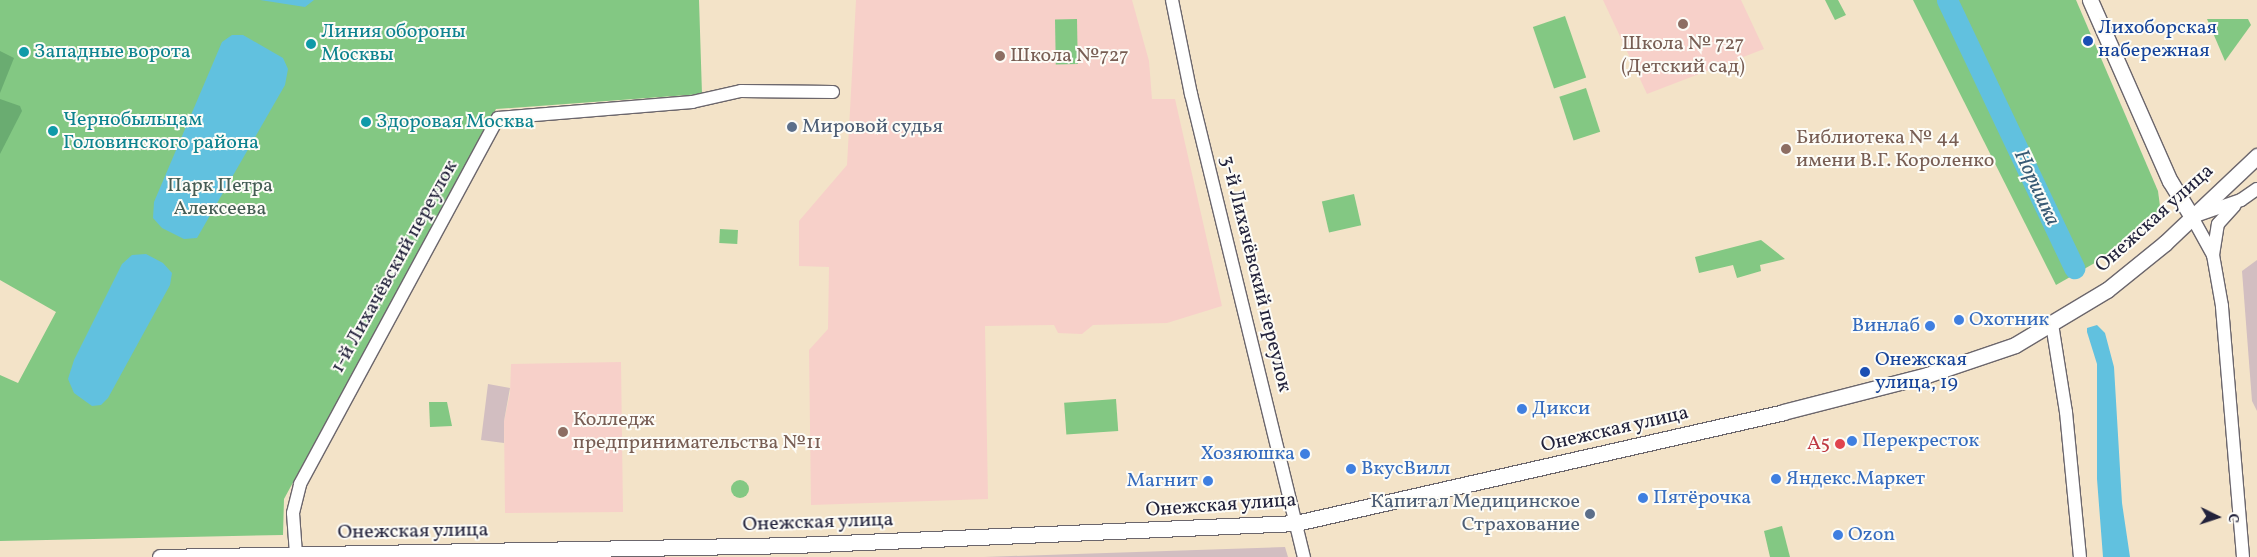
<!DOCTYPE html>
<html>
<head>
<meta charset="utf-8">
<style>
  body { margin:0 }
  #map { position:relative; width:2257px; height:557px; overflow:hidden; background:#f3e3c8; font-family:Vollkorn,serif }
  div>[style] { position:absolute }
  .built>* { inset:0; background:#f7d0c9 }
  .industrial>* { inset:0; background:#d2bec1 }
  .green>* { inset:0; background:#83c883; transform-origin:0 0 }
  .round { border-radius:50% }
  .forest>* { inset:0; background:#6aac71 }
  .water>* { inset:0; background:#61c1df }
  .river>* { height:21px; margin:-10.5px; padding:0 10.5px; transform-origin:10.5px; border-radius:10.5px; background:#61c1df }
  .roads { filter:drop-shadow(1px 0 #6b666c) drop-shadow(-1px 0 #6b666c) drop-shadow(0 1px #6b666c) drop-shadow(0 -1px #6b666c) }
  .minor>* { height:12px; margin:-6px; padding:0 6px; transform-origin:6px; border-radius:6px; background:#fff }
  .major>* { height:15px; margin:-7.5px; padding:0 7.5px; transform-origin:7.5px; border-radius:7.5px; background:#fff }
  .dots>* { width:14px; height:14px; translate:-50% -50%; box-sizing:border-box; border:2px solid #fdfcf7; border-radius:50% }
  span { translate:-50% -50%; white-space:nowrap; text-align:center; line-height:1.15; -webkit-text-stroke:4px #fdfcf7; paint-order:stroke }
  .transit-label { font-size:20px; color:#164399 }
  .left { translate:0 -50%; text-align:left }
  .culture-label { font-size:20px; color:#0d838f }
  .education-label { font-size:20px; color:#785e54 }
  .service-label { font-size:20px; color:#4e5e75 }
  .right { translate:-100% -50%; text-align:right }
  .park-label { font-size:20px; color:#445c54 }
  .street-label { font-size:20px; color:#22223b }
  .shop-label { font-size:20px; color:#366cbe }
  .health-label { font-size:20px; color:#be3a42 }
  .water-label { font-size:21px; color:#385a74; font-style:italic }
  .north { position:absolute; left:2192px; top:492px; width:50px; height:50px; -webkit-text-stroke:4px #fdfcf7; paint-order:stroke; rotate:94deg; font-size:14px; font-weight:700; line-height:20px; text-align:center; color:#22223b }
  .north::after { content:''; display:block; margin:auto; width:18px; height:22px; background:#22223b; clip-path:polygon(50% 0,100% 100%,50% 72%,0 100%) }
</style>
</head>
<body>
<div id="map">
  <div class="built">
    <div style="clip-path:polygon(856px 0,1132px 0,1149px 61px,1152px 99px,1175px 99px,1222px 306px,1167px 323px,1093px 325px,1082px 334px,1058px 333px,1054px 325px,985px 326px,988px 499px,811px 505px,809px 350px,828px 329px,829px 267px,799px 266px,799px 221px,847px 165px)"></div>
    <div style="clip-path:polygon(1603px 0,1741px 0,1764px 49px,1647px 94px)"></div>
    <div style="clip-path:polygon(621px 362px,623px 512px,505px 513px,504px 421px,510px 393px,511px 364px)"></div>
  </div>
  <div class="industrial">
    <div style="clip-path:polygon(2257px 260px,2257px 411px,2252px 401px,2242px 271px)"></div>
    <div style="clip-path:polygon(488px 384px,510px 388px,504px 421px,504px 443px,481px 440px)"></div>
    <div style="clip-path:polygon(1285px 547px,1288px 557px,984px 557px)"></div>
  </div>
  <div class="green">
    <div style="clip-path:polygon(0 0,699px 0,702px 94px,496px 109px,284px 499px,283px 535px,0 541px,0 375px,18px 383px,56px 312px,0 280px)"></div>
    <div style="clip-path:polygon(1825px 0,1838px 0,1846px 15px,1835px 20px)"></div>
    <div style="clip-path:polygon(1913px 0,2076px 0,2158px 191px,2161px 214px,2114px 252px,2056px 285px)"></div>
    <div style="left:1565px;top:16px;width:65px;height:34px;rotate:71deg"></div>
    <div style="left:1077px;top:19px;width:45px;height:22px;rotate:89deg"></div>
    <div style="clip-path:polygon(2207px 19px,2248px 19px,2251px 25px,2225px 61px)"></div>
    <div style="left:1586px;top:88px;width:46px;height:28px;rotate:72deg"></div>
    <div style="left:1354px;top:194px;width:32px;height:33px;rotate:77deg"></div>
    <div style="left:720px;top:229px;width:18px;height:14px;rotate:3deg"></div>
    <div style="clip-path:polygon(1761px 240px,1785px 259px,1760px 265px,1761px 271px,1737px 278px,1733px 265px,1699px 273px,1695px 257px)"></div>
    <div style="left:1116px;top:399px;width:32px;height:52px;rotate:86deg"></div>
    <div style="clip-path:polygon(429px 402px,447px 402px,452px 426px,430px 427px)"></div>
    <div class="round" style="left:731px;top:480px;width:18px;height:18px"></div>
    <div style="clip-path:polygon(1782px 526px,1790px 557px,1770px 557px,1764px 531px)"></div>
  </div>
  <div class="forest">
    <div style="clip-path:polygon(0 51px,14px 58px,0 93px)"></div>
    <div style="clip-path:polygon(0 99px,20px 106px,22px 111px,0 154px)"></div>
  </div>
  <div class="water">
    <div style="clip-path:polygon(260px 0,314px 0,305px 7px)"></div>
    <div style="clip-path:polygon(232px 35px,243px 35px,283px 58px,288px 69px,285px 85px,197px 238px,184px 239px,162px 228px,153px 218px,154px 202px,222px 42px)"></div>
    <div style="clip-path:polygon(146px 254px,163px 263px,172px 273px,170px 285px,108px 398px,101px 405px,92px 406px,74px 393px,68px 379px,74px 360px,122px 264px,132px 255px)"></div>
    <div style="clip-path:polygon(2097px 325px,2105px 333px,2114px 367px,2122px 503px,2130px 557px,2103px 557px,2097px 479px,2097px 364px,2087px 332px,2087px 328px)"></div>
  </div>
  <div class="river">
    <div style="left:1947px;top:0;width:297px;rotate:64.6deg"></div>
  </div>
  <div class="roads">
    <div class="minor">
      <div style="left:1172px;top:0;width:96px;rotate:78.6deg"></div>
      <div style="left:1191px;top:94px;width:477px;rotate:76.3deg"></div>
      <div style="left:2213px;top:255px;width:31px;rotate:-81deg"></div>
      <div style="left:2218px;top:224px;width:25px;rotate:-48deg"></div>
      <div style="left:2052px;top:324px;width:89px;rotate:81deg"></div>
      <div style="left:2066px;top:412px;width:146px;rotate:84.5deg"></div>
      <div style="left:296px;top:554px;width:41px;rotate:-94.2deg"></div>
      <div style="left:293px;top:513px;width:30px;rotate:-76deg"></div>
      <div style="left:300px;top:484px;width:416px;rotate:-61.6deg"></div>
      <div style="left:498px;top:118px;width:195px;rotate:-4.7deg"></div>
      <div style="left:692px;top:102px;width:50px;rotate:-12.7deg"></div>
      <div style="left:741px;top:91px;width:92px;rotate:0.6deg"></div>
      <div style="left:2243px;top:557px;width:252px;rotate:-94.8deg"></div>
      <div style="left:2222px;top:306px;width:52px;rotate:-100deg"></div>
      <div style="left:2213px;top:255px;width:43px;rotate:-118.9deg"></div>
      <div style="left:2192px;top:217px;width:52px;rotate:-19.1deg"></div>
      <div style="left:2241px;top:200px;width:19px;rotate:-35deg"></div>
    </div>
    <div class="major">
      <div style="left:2090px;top:0;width:198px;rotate:66.2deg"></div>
      <div style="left:2170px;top:181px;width:42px;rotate:58.6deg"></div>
      <div style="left:160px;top:557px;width:635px;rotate:-1.08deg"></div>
      <div style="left:795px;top:545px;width:501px;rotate:-2.51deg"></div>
      <div style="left:1296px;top:523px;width:499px;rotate:-12.8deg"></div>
      <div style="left:1783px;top:412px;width:149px;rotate:-14.4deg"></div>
      <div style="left:1927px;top:375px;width:93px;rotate:-18.8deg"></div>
      <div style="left:2015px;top:345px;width:107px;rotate:-30.9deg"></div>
      <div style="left:2107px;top:290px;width:75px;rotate:-39deg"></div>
      <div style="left:2165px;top:243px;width:127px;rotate:-43.4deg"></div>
    </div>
  </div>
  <div class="dots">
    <div style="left:1683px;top:24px;background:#8d6e63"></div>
    <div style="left:2088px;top:41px;background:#1a4fb4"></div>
    <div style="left:311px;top:44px;background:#0f9aa8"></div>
    <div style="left:24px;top:52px;background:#0f9aa8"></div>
    <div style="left:1000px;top:56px;background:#8d6e63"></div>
    <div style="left:366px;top:122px;background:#0f9aa8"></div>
    <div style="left:792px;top:127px;background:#5c6f8a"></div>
    <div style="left:53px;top:131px;background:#0f9aa8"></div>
    <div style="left:1786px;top:149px;background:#8d6e63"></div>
    <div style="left:1959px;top:320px;background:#3f7fe0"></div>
    <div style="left:1930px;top:326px;background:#3f7fe0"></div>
    <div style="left:1865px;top:372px;background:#1a4fb4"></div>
    <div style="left:1522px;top:409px;background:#3f7fe0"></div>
    <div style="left:563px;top:432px;background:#8d6e63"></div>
    <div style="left:1852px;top:441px;background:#3f7fe0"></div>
    <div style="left:1840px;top:444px;background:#e0444e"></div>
    <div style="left:1305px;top:454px;background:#3f7fe0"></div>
    <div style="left:1351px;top:469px;background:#3f7fe0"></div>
    <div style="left:1776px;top:479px;background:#3f7fe0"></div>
    <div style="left:1208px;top:481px;background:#3f7fe0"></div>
    <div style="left:1643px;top:498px;background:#3f7fe0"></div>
    <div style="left:1590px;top:514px;background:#5c6f8a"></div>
    <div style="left:1838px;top:535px;background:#3f7fe0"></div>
  </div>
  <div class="transit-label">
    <span class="left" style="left:2098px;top:40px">Лихоборская<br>набережная</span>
    <span class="left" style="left:1875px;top:372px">Онежская<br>улица, 19</span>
  </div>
  <div class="culture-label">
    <span class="left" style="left:321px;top:44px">Линия обороны<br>Москвы</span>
    <span class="left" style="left:34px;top:52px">Западные ворота</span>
    <span class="left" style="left:63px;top:132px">Чернобыльцам<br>Головинского района</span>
    <span class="left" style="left:376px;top:122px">Здоровая Москва</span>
  </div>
  <div class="education-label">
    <span style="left:1683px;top:56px">Школа № 727<br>(Детский сад)</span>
    <span class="left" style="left:1010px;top:56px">Школа №727</span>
    <span class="left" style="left:1796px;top:150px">Библиотека № 44<br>имени В.Г. Короленко</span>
    <span class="left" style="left:573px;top:432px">Колледж<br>предпринимательства №11</span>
  </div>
  <div class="service-label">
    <span class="left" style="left:802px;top:127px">Мировой судья</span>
    <span class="right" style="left:1580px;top:514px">Капитал Медицинское<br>Страхование</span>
  </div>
  <div class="park-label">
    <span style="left:220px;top:198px">Парк Петра<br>Алексеева</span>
  </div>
  <div class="street-label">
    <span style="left:2155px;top:219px;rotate:-42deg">Онежская улица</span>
    <span style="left:395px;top:267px;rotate:-61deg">1-й Лихачёвский переулок</span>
    <span style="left:1255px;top:274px;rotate:76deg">3-й Лихачёвский переулок</span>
    <span style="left:1615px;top:430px;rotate:-13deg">Онежская улица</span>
    <span style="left:1221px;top:506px;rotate:-4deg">Онежская улица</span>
    <span style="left:818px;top:523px;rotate:-2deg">Онежская улица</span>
    <span style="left:413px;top:532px;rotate:-1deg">Онежская улица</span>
  </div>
  <div class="shop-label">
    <span class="left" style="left:1969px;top:320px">Охотник</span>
    <span class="right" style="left:1920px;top:326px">Винлаб</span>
    <span class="left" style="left:1532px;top:409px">Дикси</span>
    <span class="left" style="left:1862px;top:441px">Перекресток</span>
    <span class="right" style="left:1295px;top:454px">Хозяюшка</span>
    <span class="left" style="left:1361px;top:469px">ВкусВилл</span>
    <span class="left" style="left:1786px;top:479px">Яндекс.Маркет</span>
    <span class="right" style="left:1198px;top:481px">Магнит</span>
    <span class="left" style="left:1653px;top:498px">Пятёрочка</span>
    <span class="left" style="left:1848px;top:535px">Ozon</span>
  </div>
  <div class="health-label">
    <span class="right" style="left:1830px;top:444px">А5</span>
  </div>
  <div class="water-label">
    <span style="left:2036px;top:188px;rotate:65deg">Норишка</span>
  </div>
  <div class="north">С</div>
</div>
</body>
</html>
